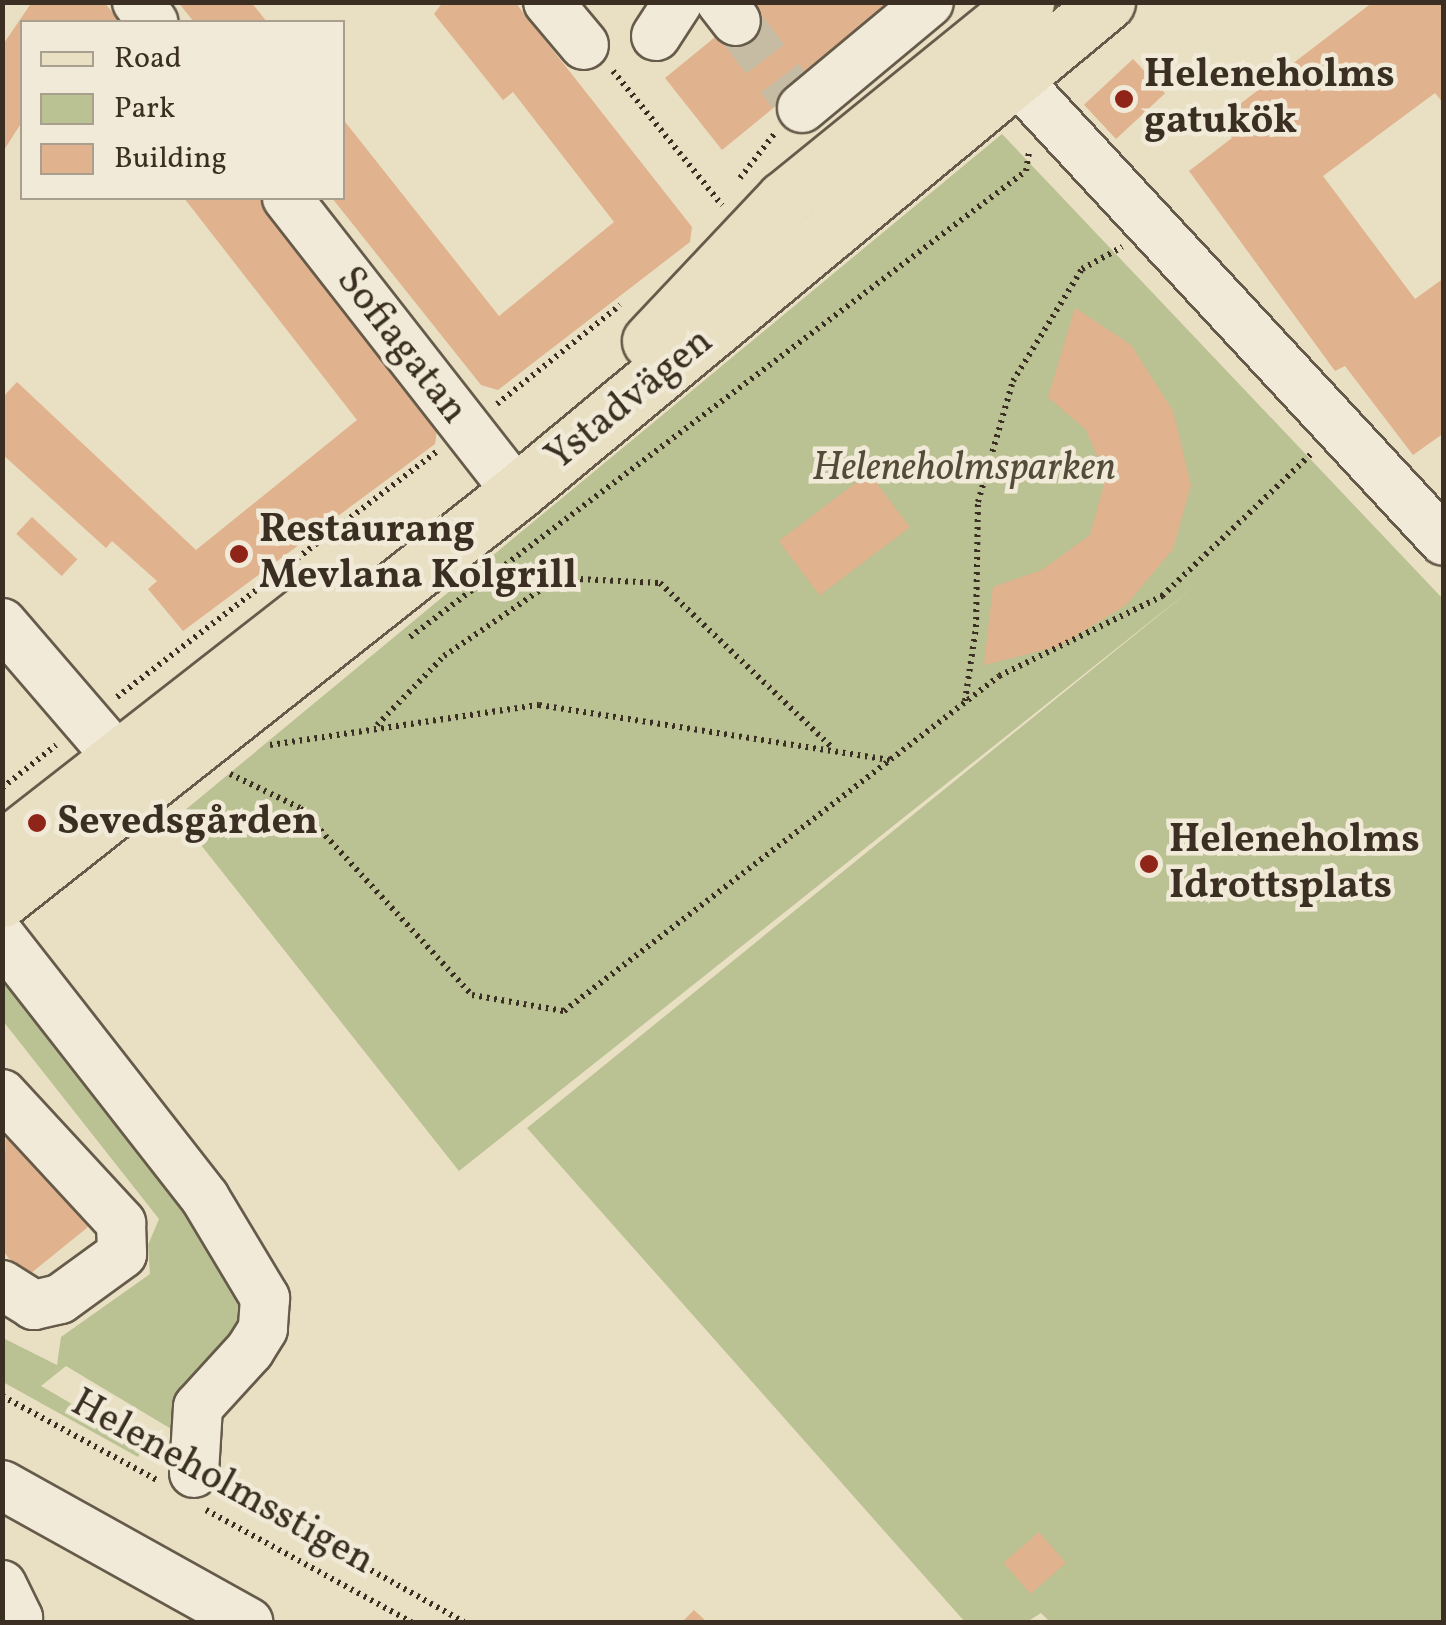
<!DOCTYPE html>
<html>
<head>
<meta charset="utf-8">
<style>
  body { margin:0 }
  #map { position:relative; width:1446px; height:1625px; overflow:hidden; background:#e9dfc3; font-family:Vollkorn,serif }
  div>[style] { position:absolute }
  .green>* { inset:0; background:#bac192 }
  .building>* { inset:0; background:#e0b28d; transform-origin:0 0 }
  .minor-tunnel>* { height:48px; margin-top:-24px; transform-origin:0; background:repeating-linear-gradient(90deg,#c6bca3 0 48px,transparent 0 72px) }
  .path>* { height:6px; margin-top:-3px; transform-origin:0; background:repeating-linear-gradient(90deg,#3a2f22 0 2.5px,transparent 0 7.5px) }
  .roads { filter:drop-shadow(2px 0 #665b4a) drop-shadow(-2px 0 #665b4a) drop-shadow(0 2px #665b4a) drop-shadow(0 -2px #665b4a) }
  .minor>* { height:48px; margin:-24px; padding:0 24px; transform-origin:24px; border-radius:24px; background:#f1ead8 }
  .major>* { height:55px; margin:-27.5px; padding:0 27.5px; transform-origin:27.5px; border-radius:27.5px; background:#e9dfc3 }
  .dots>* { width:28px; height:28px; translate:-50% -50%; box-sizing:border-box; border:5px solid #f1ead8; border-radius:50% }
  span { translate:-50% -50%; white-space:nowrap; text-align:center; line-height:1.15; -webkit-text-stroke:9px #f1ead8; paint-order:stroke }
  .poi-label { font-size:40px; color:#3a2f22; font-weight:700 }
  .left { translate:0 -50%; text-align:left }
  .street-label { font-size:40px; color:#3a2f22 }
  .park-label { font-size:40px; color:#544c38; font-style:italic }
  .frame { position:absolute; inset:0; border:5px solid #3a2f22; pointer-events:none }
  .legend { position:absolute; left:20px; top:20px; width:325px; height:180px; box-sizing:border-box; background:#f1ead8; border:2px solid #a89f8f; margin:0; padding:12px 18px; list-style:none; font-size:30px; color:#3a2f22 }
  .legend li { display:flex; align-items:center; gap:20px; height:50px }
  .legend b { width:50px; border:2px solid #a89f8f }
</style>
</head>
<body>
<div id="map">
  <div class="green">
    <div style="clip-path:polygon(1002px 134px,1443px 599px,1443px 1622px,1050px 1622px,1041px 1613px,1027px 1622px,965px 1622px,527px 1128px,1195px 586px,459px 1171px,178px 816px)"></div>
    <div style="clip-path:polygon(2px 967px,259px 1304px,183px 1436px,66px 1366px,41px 1386px,144px 1446px,138px 1457px,3px 1382px,3px 1338px,57px 1365px,61px 1337px,150px 1274px,148px 1245px,159px 1219px,3px 1021px)"></div>
  </div>
  <div class="building">
    <div style="clip-path:polygon(32px 2px,104px 2px,120px 22px,22px 22px,22px 122px,2px 153px,2px 46px)"></div>
    <div style="clip-path:polygon(178px 2px,251px 2px,267px 22px,194px 22px)"></div>
    <div style="clip-path:polygon(443px 2px,515px 2px,692px 227px,690px 242px,498px 390px,481px 385px,332px 198px,342px 198px,342px 118px,499px 316px,614px 222px,513px 92px,503px 100px,434px 14px)"></div>
    <div style="clip-path:polygon(758px 2px,903px 2px,722px 150px,665px 78px)"></div>
    <div style="clip-path:polygon(1373px 2px,1444px 2px,1444px 104px,1435px 93px,1323px 176px,1415px 299px,1444px 278px,1444px 433px,1413px 455px,1345px 366px,1335px 371px,1189px 171px,1232px 138px,1219px 120px)"></div>
    <div style="left:1133px;top:59px;width:47px;height:67px;rotate:47deg"></div>
    <div style="clip-path:polygon(184px 198px,259px 198px,438px 424px,435px 444px,183px 631px,148px 589px,157px 581px,112px 541px,106px 548px,2px 454px,2px 398px,17px 382px,196px 550px,357px 420px)"></div>
    <div style="clip-path:polygon(1075px 308px,1131px 345px,1173px 411px,1191px 485px,1173px 549px,1126px 605px,1060px 646px,984px 665px,993px 587px,1042px 570px,1090px 535px,1106px 477px,1086px 430px,1048px 397px)"></div>
    <div style="left:869px;top:473px;width:68px;height:113px;rotate:53deg"></div>
    <div style="left:32px;top:517px;width:62px;height:23px;rotate:43deg"></div>
    <div style="clip-path:polygon(6px 1126px,88px 1227px,25px 1278px,2px 1250px)"></div>
    <div style="left:1039px;top:1532px;width:41px;height:47px;rotate:49deg"></div>
    <div style="clip-path:polygon(694px 1610px,707px 1622px,682px 1622px)"></div>
  </div>
  <div class="minor-tunnel">
    <div style="left:736px;top:21px;width:91px;rotate:52.6deg"></div>
  </div>
  <div class="path">
    <div style="left:613px;top:71px;width:173px;rotate:50.9deg"></div>
    <div style="left:740px;top:178px;width:57px;rotate:-52.1deg"></div>
    <div style="left:497px;top:404px;width:158px;rotate:-38.8deg"></div>
    <div style="left:291px;top:563px;width:183px;rotate:-37.4deg"></div>
    <div style="left:410px;top:637px;width:772px;rotate:-37.11deg"></div>
    <div style="left:1026px;top:171px;width:20px;rotate:-81deg"></div>
    <div style="left:117px;top:697px;width:178px;rotate:-37.5deg"></div>
    <div style="left:965px;top:701px;width:75px;rotate:-81.5deg"></div>
    <div style="left:976px;top:627px;width:125px;rotate:-89.1deg"></div>
    <div style="left:978px;top:502px;width:126px;rotate:-73.9deg"></div>
    <div style="left:1013px;top:381px;width:132px;rotate:-58.4deg"></div>
    <div style="left:1082px;top:269px;width:46px;rotate:-28.8deg"></div>
    <div style="left:377px;top:725px;width:96px;rotate:-45.8deg"></div>
    <div style="left:444px;top:656px;width:138px;rotate:-34.4deg"></div>
    <div style="left:558px;top:578px;width:102px;rotate:2.8deg"></div>
    <div style="left:660px;top:583px;width:240px;rotate:43.7deg"></div>
    <div style="left:270px;top:745px;width:272px;rotate:-8.5deg"></div>
    <div style="left:539px;top:705px;width:355px;rotate:8.9deg"></div>
    <div style="left:230px;top:774px;width:78px;rotate:25.9deg"></div>
    <div style="left:300px;top:808px;width:254px;rotate:47.4deg"></div>
    <div style="left:472px;top:995px;width:93px;rotate:9.9deg"></div>
    <div style="left:564px;top:1011px;width:549px;rotate:-37.6deg"></div>
    <div style="left:999px;top:676px;width:182px;rotate:-26.1deg"></div>
    <div style="left:1162px;top:596px;width:207px;rotate:-43.6deg"></div>
    <div style="left:2px;top:788px;width:69px;rotate:-38.5deg"></div>
    <div style="left:2px;top:1396px;width:176px;rotate:28.5deg"></div>
    <div style="left:227px;top:1490px;width:271px;rotate:29.1deg"></div>
    <div style="left:206px;top:1510px;width:234px;rotate:28.6deg"></div>
  </div>
  <div class="roads">
    <div class="minor">
      <div style="left:137px;top:2px;width:26px;rotate:51deg"></div>
      <div style="left:548px;top:2px;width:56px;rotate:50.1deg"></div>
      <div style="left:721px;top:2px;width:24px;rotate:52deg"></div>
      <div style="left:656px;top:36px;width:40px;rotate:-57.1deg"></div>
      <div style="left:989px;top:50px;width:669px;rotate:47.18deg"></div>
      <div style="left:802px;top:108px;width:165px;rotate:-39.8deg"></div>
      <div style="left:287px;top:198px;width:373px;rotate:52deg"></div>
      <div style="left:2px;top:623px;width:216px;rotate:49.3deg"></div>
      <div style="left:2px;top:938px;width:330px;rotate:52deg"></div>
      <div style="left:205px;top:1198px;width:117px;rotate:59deg"></div>
      <div style="left:265px;top:1298px;width:31px;rotate:94deg"></div>
      <div style="left:263px;top:1329px;width:25px;rotate:122deg"></div>
      <div style="left:250px;top:1350px;width:77px;rotate:132.4deg"></div>
      <div style="left:198px;top:1407px;width:66px;rotate:93.5deg"></div>
      <div style="left:2px;top:1094px;width:176px;rotate:47.3deg"></div>
      <div style="left:121px;top:1223px;width:31px;rotate:88deg"></div>
      <div style="left:122px;top:1254px;width:77px;rotate:144deg"></div>
      <div style="left:60px;top:1299px;width:27px;rotate:167deg"></div>
      <div style="left:34px;top:1305px;width:38px;rotate:-148deg"></div>
      <div style="left:2px;top:1485px;width:282px;rotate:29.1deg"></div>
      <div style="left:2px;top:1585px;width:37px;rotate:64deg"></div>
      <div style="left:18px;top:1618px;width:7px;rotate:146deg"></div>
    </div>
    <div class="major">
      <div style="left:650px;top:341px;width:195px;rotate:-46.7deg"></div>
      <div style="left:784px;top:199px;width:312px;rotate:-39.1deg"></div>
      <div style="left:2px;top:849px;width:407px;rotate:-38deg"></div>
      <div style="left:2px;top:899px;width:656px;rotate:-38.32deg"></div>
      <div style="left:517px;top:492px;width:767px;rotate:-39.71deg"></div>
    </div>
  </div>
  <div class="dots">
    <div style="left:1124px;top:99px;background:#8f2418"></div>
    <div style="left:239px;top:554px;background:#8f2418"></div>
    <div style="left:37px;top:823px;background:#8f2418"></div>
    <div style="left:1149px;top:864px;background:#8f2418"></div>
  </div>
  <div class="poi-label">
    <span class="left" style="left:1144px;top:99px">Heleneholms<br>gatukök</span>
    <span class="left" style="left:259px;top:554px">Restaurang<br>Mevlana Kolgrill</span>
    <span class="left" style="left:57px;top:823px">Sevedsgården</span>
    <span class="left" style="left:1169px;top:864px">Heleneholms<br>Idrottsplats</span>
  </div>
  <div class="street-label">
    <span style="left:401px;top:346px;rotate:52deg">Sofiagatan</span>
    <span style="left:630px;top:400px;rotate:-39deg">Ystadvägen</span>
    <span style="left:222px;top:1483px;rotate:29deg">Heleneholmsstigen</span>
  </div>
  <div class="park-label">
    <span style="left:964px;top:469px">Heleneholmsparken</span>
  </div>
  <div class="frame"></div>
  <ul class="legend">
  <li><b style="height:12px;background:#e9dfc3"></b>Road</li>
  <li><b style="height:28px;background:#bac192"></b>Park</li>
  <li><b style="height:28px;background:#e0b28d"></b>Building</li>
  </ul>
</div>
</body>
</html>
